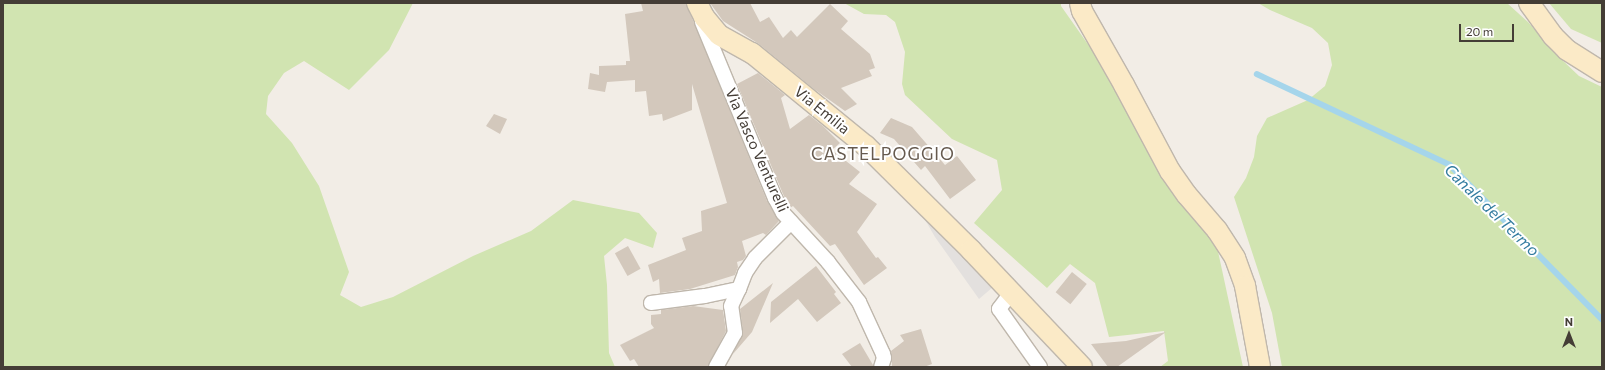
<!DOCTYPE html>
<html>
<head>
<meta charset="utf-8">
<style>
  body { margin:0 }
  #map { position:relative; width:1605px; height:370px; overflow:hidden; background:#f2ede6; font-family:Commissioner,sans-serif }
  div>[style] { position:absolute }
  .green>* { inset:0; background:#d1e4b1 }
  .parking>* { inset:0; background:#e3e0de }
  .stream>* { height:5.5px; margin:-2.75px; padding:0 2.75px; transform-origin:2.75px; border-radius:2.75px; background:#a5d5eb }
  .building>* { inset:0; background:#d3c8bc; transform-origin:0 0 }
  .roads { filter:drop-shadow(1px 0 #bfb7ac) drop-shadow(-1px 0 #bfb7ac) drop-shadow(0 1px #bfb7ac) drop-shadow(0 -1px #bfb7ac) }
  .street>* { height:14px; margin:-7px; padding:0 7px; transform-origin:7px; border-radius:7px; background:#fff }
  .secondary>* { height:20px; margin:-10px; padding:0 10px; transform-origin:10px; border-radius:10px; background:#fbeac7 }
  span { translate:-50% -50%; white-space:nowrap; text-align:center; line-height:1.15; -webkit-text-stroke:4px #fff; paint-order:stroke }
  .street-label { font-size:15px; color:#443d36 }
  .water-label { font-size:16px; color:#347ca0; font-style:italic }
  .quarter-label { font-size:17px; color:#665a4e; letter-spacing:1px }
  .frame { position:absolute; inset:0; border:4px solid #443d36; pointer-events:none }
  .north { position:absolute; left:1549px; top:314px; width:40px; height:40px; -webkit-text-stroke:3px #fff; paint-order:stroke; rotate:0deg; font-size:11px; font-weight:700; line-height:16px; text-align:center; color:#443d36 }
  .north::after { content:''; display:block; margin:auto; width:14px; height:18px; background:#443d36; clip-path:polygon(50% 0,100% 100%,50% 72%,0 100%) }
  .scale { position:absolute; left:1459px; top:24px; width:55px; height:18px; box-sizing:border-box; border:2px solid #443d36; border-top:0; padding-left:5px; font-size:12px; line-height:14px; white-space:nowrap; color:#443d36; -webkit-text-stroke:3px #fff; paint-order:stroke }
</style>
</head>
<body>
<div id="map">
  <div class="green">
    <div style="clip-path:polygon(3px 3px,413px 3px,389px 50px,349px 90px,304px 61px,284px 73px,268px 96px,266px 114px,292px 143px,319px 186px,349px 272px,340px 295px,361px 307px,393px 297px,473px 256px,531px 231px,573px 200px,639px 213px,657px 233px,653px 248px,625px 238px,604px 256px,607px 285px,609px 353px,615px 367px,3px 367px)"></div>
    <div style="clip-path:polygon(844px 3px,1061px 3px,1061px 6px,1211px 219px,1243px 367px,1160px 367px,1168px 361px,1164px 331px,1109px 337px,1095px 283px,1070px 264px,1047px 288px,974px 223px,1002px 190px,997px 160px,952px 139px,905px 95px,902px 84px,905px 52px,895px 22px,886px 15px,864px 14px)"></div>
    <div style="clip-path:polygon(1258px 3px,1507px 3px,1528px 22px,1559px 57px,1579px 76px,1602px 87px,1602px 367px,1282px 367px,1272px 313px,1234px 197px,1246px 178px,1254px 157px,1257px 136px,1267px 118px,1308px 100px,1325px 86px,1332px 65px,1328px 43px,1312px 28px,1270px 10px)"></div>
    <div style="clip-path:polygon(1549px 3px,1602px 3px,1602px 43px,1571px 29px)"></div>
  </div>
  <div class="parking">
    <div style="clip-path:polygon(927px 214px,1005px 292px,1002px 298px,993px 287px,979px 299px,935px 237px,924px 218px)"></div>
  </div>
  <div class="stream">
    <div style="left:1257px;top:74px;width:213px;rotate:25.2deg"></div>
    <div style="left:1450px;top:165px;width:216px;rotate:45.4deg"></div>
  </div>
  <div class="building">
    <div style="clip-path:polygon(641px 3px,686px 3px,767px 201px,779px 221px,766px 235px,763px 233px,742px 241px,746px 256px,743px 260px,737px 262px,738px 267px,735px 275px,690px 289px,660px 293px,659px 279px,653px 282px,648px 265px,686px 250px,682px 238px,702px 231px,701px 211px,727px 203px,692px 84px,692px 110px,663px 121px,662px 114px,649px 116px,646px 91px,635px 92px,635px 80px,607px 82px,605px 92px,588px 89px,590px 73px,599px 75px,599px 66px,626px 65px,626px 61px,630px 61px,625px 14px,643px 11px)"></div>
    <div style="clip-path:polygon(710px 3px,750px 3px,760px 22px,769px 17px,783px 38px,791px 30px,797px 37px,830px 4px,848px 21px,841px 29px,870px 54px,875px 68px,869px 70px,872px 76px,841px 88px,857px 104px,845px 111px,814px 89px,759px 44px,723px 21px)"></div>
    <div style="clip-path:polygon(758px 73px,785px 95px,781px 98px,790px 129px,809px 115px,823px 126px,840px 143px,832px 150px,860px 172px,849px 184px,877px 204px,857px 232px,876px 258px,878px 257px,887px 268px,864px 285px,835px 244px,830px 246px,793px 206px,790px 208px,783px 194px,737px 84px)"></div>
    <div style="clip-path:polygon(494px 114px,507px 119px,500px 134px,486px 126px)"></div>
    <div style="clip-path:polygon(891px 118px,912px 127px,945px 165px,957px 156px,976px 180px,950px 199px,925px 166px,921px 170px,894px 139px,880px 133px)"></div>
    <div style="left:628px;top:246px;width:26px;height:15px;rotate:61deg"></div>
    <div style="clip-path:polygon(816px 266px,836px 292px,834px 294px,841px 303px,817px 322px,798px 299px,770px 323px,771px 302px)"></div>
    <div style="left:1072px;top:272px;width:19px;height:26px;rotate:39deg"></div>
    <div style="clip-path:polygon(773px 283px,752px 332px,733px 354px,743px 332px,740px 309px)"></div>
    <div style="clip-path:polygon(693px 306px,723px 310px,726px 331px,708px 367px,639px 367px,634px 359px,630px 361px,620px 345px,654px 328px,651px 324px,651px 315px,661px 314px,661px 310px)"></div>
    <div style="clip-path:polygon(921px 329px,932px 364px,924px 367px,892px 367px,891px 351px,904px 341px,900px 335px)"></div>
    <div style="clip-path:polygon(1166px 332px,1117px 367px,1108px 367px,1091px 344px,1126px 341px)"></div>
    <div style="clip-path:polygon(860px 343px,873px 365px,873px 367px,852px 367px,842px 354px)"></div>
  </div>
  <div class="roads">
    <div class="street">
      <div style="left:702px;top:22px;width:191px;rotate:67.5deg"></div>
      <div style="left:775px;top:198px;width:17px;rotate:62deg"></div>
      <div style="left:783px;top:213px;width:67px;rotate:47.4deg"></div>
      <div style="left:828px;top:262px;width:51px;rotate:52.2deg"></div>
      <div style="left:859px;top:302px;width:57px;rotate:65.2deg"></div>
      <div style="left:883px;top:354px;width:4px;rotate:76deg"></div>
      <div style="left:884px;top:358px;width:9px;rotate:108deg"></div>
      <div style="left:1011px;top:293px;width:20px;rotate:127deg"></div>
      <div style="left:999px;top:309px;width:71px;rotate:54.7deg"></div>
      <div style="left:651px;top:303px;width:54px;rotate:-7.4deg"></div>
      <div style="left:705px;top:296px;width:35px;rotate:-12deg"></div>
      <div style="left:739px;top:289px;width:17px;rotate:-69deg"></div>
      <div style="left:745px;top:273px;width:18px;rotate:-56deg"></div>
      <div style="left:755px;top:258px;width:51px;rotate:-45deg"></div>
      <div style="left:716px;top:367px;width:39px;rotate:-61deg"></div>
      <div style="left:735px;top:333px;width:27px;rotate:-98deg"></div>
      <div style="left:731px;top:306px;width:19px;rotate:-65deg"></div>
    </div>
    <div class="secondary">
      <div style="left:697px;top:3px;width:16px;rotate:63deg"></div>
      <div style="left:704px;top:17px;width:23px;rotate:50deg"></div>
      <div style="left:719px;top:35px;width:38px;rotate:29deg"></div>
      <div style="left:752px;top:53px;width:147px;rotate:39.2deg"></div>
      <div style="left:866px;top:146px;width:148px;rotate:44.7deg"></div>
      <div style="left:971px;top:250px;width:161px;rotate:46.5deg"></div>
      <div style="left:1080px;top:3px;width:8px;rotate:76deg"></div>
      <div style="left:1082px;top:11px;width:85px;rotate:60.4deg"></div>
      <div style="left:1124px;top:85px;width:98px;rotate:61.9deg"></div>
      <div style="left:1170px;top:171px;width:29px;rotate:55deg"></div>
      <div style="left:1187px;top:195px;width:46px;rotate:49.4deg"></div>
      <div style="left:1217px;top:230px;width:33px;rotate:57deg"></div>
      <div style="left:1235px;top:258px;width:30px;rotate:70deg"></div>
      <div style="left:1245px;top:286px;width:82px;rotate:79.5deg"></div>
      <div style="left:1529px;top:3px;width:41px;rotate:54deg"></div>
      <div style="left:1553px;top:36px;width:20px;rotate:45deg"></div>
      <div style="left:1567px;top:50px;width:41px;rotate:32.2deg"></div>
    </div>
  </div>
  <div class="street-label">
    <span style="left:822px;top:110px;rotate:39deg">Via Emilia</span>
    <span style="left:757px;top:150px;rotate:66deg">Via Vasco Venturelli</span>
  </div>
  <div class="water-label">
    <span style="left:1492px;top:210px;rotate:44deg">Canale del Termo</span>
  </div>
  <div class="quarter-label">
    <span style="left:883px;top:154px">CASTELPOGGIO</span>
  </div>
  <div class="frame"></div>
  <div class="north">N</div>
  <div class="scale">20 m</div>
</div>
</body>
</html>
